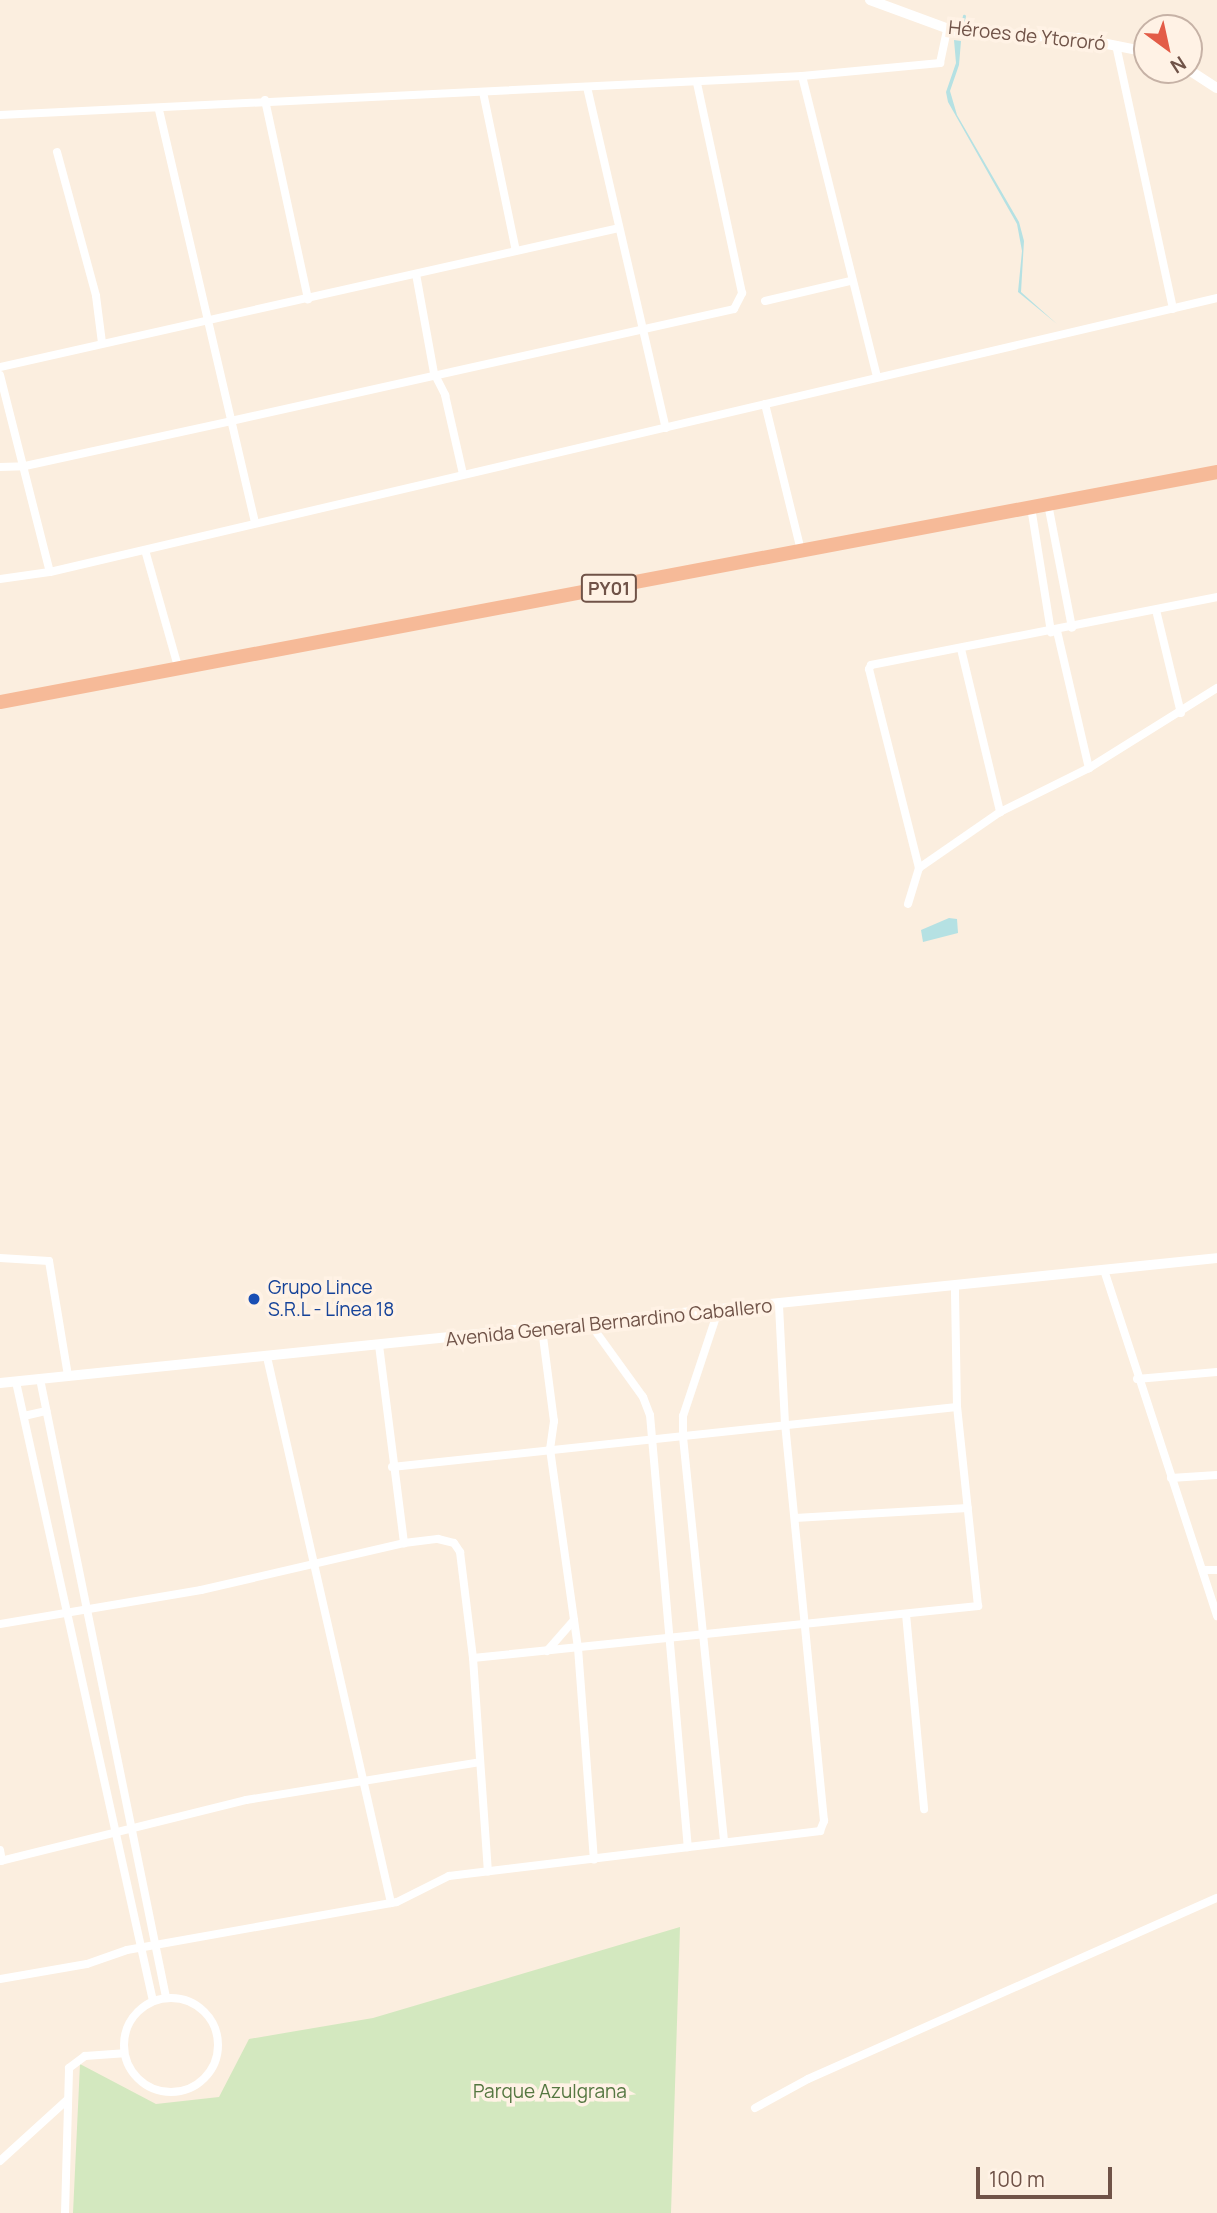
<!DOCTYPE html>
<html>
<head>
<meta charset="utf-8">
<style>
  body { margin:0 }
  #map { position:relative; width:1217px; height:2213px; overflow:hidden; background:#fbeedf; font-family:Manrope,sans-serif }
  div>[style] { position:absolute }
  .green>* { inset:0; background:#d3e8bf }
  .water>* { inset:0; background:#b5e1e3 }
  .stream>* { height:2.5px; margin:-1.25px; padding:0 1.25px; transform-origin:1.25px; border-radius:1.25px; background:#b5e1e3 }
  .minor>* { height:8px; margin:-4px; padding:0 4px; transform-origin:4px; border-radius:4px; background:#fff }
  .minor>.ring { margin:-4px; padding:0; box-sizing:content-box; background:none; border:8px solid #fff; border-radius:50% }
  .secondary>* { height:10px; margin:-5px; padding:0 5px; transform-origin:5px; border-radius:5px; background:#fff }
  .trunk>* { height:14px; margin:-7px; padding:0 7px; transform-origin:7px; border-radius:7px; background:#f6ba98 }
  .dots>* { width:19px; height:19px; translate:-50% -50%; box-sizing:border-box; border:4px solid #fff2e5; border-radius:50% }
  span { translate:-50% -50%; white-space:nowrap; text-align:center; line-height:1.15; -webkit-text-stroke:7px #fff2e5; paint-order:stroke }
  .shield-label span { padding:2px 5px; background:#fff2e5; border:2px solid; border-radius:5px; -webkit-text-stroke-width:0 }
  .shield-label { font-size:18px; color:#705348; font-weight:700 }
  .street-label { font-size:19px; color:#705348 }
  .transit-label { font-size:19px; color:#164399 }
  .left { translate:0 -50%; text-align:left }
  .park-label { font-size:19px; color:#557741 }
  .north { position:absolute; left:1133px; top:14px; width:70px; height:70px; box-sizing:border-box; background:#fff2e5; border:2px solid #c6b2a6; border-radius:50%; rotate:147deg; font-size:19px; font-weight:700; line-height:28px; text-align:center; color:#705348 }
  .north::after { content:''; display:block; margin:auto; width:24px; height:32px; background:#e35c47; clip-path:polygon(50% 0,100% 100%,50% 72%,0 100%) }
  .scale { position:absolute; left:976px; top:2167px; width:136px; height:32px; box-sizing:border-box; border:4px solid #705348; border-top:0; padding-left:9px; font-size:21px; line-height:24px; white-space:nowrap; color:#705348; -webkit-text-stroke:5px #fff2e5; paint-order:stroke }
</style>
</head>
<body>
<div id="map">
  <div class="green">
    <div style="clip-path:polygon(680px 1927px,671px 2213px,73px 2213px,80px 2064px,156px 2104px,219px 2097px,249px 2039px,373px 2018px)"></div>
  </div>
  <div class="water">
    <div style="clip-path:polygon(954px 40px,961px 41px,959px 65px,950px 91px,957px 115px,1019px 222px,1024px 241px,1021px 292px,1057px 324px,1018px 292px,1022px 251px,1017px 224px,948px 102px,946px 92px,956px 63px)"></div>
    <div style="clip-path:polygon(949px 918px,957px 919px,958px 933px,923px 942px,921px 930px)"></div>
  </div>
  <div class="stream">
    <div style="left:961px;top:30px;width:14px;rotate:-78deg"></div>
  </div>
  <div class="minor">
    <div style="left:1116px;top:45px;width:270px;rotate:77.8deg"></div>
    <div style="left:802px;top:76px;width:310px;rotate:76deg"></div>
    <div style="left:587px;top:87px;width:350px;rotate:77deg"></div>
    <div style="left:483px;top:92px;width:162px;rotate:78.3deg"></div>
    <div style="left:265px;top:100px;width:204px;rotate:77.8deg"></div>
    <div style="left:159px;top:110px;width:424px;rotate:76.9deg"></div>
    <div style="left:0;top:115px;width:803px;rotate:-2.78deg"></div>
    <div style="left:802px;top:76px;width:139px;rotate:-5.4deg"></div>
    <div style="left:940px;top:63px;width:35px;rotate:-78deg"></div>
    <div style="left:57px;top:152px;width:149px;rotate:74.8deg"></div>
    <div style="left:96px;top:296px;width:47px;rotate:82.7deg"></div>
    <div style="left:416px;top:274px;width:101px;rotate:79.7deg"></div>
    <div style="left:434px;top:373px;width:25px;rotate:63deg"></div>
    <div style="left:445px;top:395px;width:81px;rotate:77.2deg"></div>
    <div style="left:765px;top:301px;width:87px;rotate:-13.2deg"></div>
    <div style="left:0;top:367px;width:634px;rotate:-12.66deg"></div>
    <div style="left:0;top:375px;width:203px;rotate:75.8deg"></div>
    <div style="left:765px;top:404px;width:151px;rotate:76.2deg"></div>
    <div style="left:0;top:467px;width:25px;rotate:-2deg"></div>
    <div style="left:25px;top:466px;width:211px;rotate:-12.3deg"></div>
    <div style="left:231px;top:421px;width:515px;rotate:-12.55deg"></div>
    <div style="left:734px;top:309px;width:18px;rotate:-63deg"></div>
    <div style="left:742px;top:293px;width:215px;rotate:-102.1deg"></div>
    <div style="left:1048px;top:504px;width:126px;rotate:79deg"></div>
    <div style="left:1031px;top:507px;width:127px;rotate:80.9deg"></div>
    <div style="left:145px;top:550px;width:125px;rotate:74.2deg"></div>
    <div style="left:0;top:579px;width:50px;rotate:-8deg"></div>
    <div style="left:50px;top:572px;width:1199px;rotate:-13.21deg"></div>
    <div style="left:1156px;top:610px;width:106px;rotate:76.4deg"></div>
    <div style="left:1057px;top:631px;width:141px;rotate:76.9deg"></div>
    <div style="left:961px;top:649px;width:168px;rotate:76.5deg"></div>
    <div style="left:919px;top:868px;width:205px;rotate:-104.1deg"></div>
    <div style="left:869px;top:669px;width:4px;rotate:-63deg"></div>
    <div style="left:871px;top:665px;width:353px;rotate:-11.1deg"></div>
    <div style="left:908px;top:904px;width:38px;rotate:-73deg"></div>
    <div style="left:919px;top:868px;width:98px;rotate:-34.7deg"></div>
    <div style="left:1000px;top:812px;width:99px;rotate:-26.3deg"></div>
    <div style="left:1089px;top:768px;width:151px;rotate:-32deg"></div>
    <div style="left:0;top:1258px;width:49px;rotate:3.5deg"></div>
    <div style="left:49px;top:1261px;width:117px;rotate:80.6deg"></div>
    <div style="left:1105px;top:1273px;width:361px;rotate:71.9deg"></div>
    <div style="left:718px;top:1311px;width:111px;rotate:108.4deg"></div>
    <div style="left:683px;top:1416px;width:21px;rotate:90deg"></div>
    <div style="left:683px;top:1437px;width:407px;rotate:84.2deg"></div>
    <div style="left:591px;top:1325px;width:89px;rotate:54.2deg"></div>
    <div style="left:643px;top:1397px;width:19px;rotate:69deg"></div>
    <div style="left:650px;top:1415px;width:434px;rotate:85deg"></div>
    <div style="left:542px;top:1329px;width:93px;rotate:82.6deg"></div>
    <div style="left:554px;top:1421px;width:28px;rotate:98deg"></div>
    <div style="left:550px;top:1449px;width:201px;rotate:82deg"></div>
    <div style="left:578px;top:1648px;width:212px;rotate:85.7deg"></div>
    <div style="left:379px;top:1345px;width:200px;rotate:82.8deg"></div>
    <div style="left:267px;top:1357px;width:560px;rotate:77.2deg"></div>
    <div style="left:40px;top:1379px;width:631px;rotate:78.48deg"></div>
    <div style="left:1137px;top:1379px;width:80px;rotate:-5deg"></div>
    <div style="left:16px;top:1382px;width:634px;rotate:77.52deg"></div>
    <div style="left:24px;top:1416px;width:23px;rotate:-13deg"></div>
    <div style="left:392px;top:1467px;width:568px;rotate:-6.06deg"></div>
    <div style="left:1171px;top:1478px;width:46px;rotate:-3.7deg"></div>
    <div style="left:795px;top:1518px;width:173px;rotate:-3.3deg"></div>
    <div style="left:1203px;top:1570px;width:14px"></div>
    <div style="left:906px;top:1614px;width:196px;rotate:84.7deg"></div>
    <div style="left:0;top:1624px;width:204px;rotate:-9.6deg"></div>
    <div style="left:201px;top:1590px;width:208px;rotate:-13deg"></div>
    <div style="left:404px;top:1543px;width:34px;rotate:-7deg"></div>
    <div style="left:438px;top:1539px;width:16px;rotate:14deg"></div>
    <div style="left:454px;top:1543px;width:11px;rotate:56deg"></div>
    <div style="left:460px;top:1552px;width:107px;rotate:83deg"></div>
    <div style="left:473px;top:1658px;width:214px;rotate:86deg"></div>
    <div style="left:547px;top:1651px;width:41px;rotate:-48.9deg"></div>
    <div style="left:473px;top:1658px;width:508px;rotate:-5.88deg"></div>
    <div style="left:978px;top:1606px;width:200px;rotate:-96deg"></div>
    <div style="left:957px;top:1407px;width:119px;rotate:-91deg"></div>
    <div style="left:0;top:1850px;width:11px;rotate:80deg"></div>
    <div style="left:0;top:1861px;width:253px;rotate:-13.9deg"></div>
    <div style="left:246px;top:1800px;width:237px;rotate:-9.2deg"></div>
    <div style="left:0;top:1979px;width:88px;rotate:-9.8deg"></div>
    <div style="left:87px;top:1964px;width:42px;rotate:-19.3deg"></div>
    <div style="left:127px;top:1950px;width:274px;rotate:-10.1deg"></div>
    <div style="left:397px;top:1902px;width:58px;rotate:-26.6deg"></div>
    <div style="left:449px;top:1876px;width:374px;rotate:-6.9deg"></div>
    <div style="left:820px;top:1831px;width:11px;rotate:-68deg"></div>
    <div style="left:824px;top:1821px;width:399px;rotate:-95.6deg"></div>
    <div style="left:785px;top:1424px;width:118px;rotate:-92.9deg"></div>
    <div class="ring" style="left:124px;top:1998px;width:86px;height:86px"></div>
    <div style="left:755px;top:2108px;width:60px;rotate:-28.7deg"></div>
    <div style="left:808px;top:2079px;width:447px;rotate:-23.9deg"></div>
    <div style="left:0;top:2161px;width:91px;rotate:-42.3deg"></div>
    <div style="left:65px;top:2213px;width:145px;rotate:-88.4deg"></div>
    <div style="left:69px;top:2068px;width:20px;rotate:-37deg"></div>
    <div style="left:85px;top:2056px;width:39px;rotate:-4deg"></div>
  </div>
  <div class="secondary">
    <div style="left:870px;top:0;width:93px;rotate:20.2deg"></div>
    <div style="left:957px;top:32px;width:120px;rotate:2.9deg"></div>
    <div style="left:1077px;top:38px;width:71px;rotate:11.3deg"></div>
    <div style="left:1189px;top:70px;width:33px;rotate:33deg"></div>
    <div style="left:0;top:1383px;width:1223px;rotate:-5.86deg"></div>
  </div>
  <div class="trunk">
    <div style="left:0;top:702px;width:1239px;rotate:-10.7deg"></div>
  </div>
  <div class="dots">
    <div style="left:254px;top:1299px;background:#1a4fb4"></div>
  </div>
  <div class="shield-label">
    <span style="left:609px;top:588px">PY01</span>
  </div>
  <div class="street-label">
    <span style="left:1027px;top:36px;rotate:6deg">Héroes de Ytororó</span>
    <span style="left:609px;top:1323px;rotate:-6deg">Avenida General Bernardino Caballero</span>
  </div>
  <div class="transit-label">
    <span class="left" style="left:268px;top:1299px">Grupo Lince<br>S.R.L - Línea 18</span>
  </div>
  <div class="park-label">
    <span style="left:550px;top:2092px">Parque Azulgrana</span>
  </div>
  <div class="north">N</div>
  <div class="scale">100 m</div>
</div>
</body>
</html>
